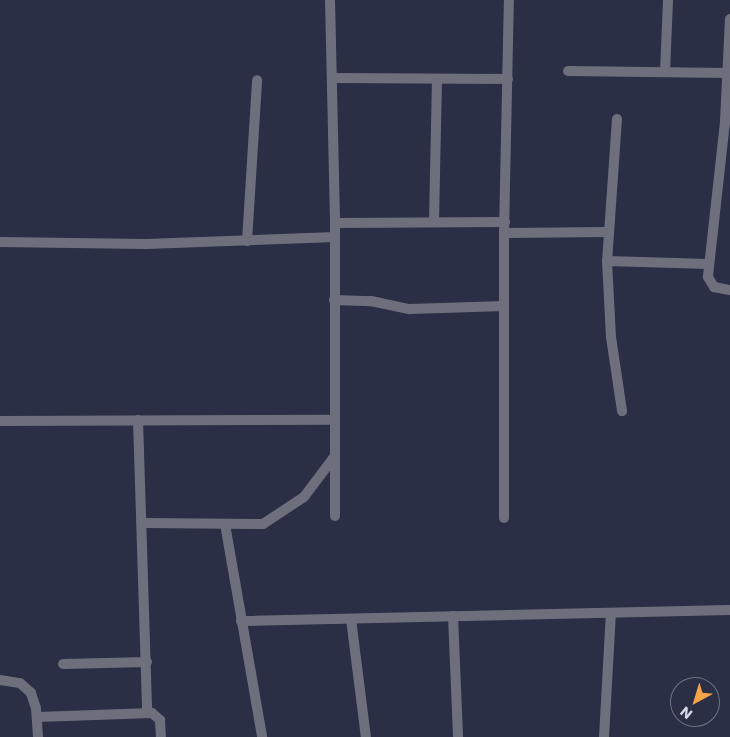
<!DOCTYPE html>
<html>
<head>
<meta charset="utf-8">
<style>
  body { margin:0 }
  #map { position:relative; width:730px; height:737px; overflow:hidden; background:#2a2f45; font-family:Poppins,sans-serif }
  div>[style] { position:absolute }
  .street>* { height:10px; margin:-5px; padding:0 5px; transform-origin:5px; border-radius:5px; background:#6d707c }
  span { translate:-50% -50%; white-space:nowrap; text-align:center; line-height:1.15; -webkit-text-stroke:4px #2a2f45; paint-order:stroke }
  .north { position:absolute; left:670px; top:677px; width:50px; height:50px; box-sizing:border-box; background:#2a2f45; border:1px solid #6e7285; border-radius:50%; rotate:219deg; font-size:14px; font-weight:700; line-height:20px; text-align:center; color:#d3d7e6 }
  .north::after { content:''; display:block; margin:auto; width:18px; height:22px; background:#f6a248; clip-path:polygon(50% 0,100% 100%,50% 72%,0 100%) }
</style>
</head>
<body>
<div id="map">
  <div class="street">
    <div style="left:330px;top:0;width:223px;rotate:88.7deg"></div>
    <div style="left:335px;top:223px;width:293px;rotate:90deg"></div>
    <div style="left:730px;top:19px;width:103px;rotate:92.8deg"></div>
    <div style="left:725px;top:122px;width:156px;rotate:96.3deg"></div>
    <div style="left:708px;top:277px;width:12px;rotate:59deg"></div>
    <div style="left:714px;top:287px;width:16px;rotate:11deg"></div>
    <div style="left:568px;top:71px;width:159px;rotate:0.7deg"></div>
    <div style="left:665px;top:72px;width:72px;rotate:-87.6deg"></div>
    <div style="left:333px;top:78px;width:175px;rotate:0.3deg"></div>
    <div style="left:617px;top:119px;width:142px;rotate:94deg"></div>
    <div style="left:607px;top:261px;width:76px;rotate:87deg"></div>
    <div style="left:611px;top:337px;width:75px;rotate:81.5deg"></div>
    <div style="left:434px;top:222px;width:143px;rotate:-88.8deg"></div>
    <div style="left:335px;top:223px;width:170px;rotate:-0.3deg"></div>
    <div style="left:504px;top:233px;width:103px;rotate:-0.6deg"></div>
    <div style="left:247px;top:241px;width:161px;rotate:-86.4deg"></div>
    <div style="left:0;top:242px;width:146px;rotate:0.8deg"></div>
    <div style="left:146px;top:244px;width:189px;rotate:-2.1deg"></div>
    <div style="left:607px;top:261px;width:102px;rotate:1.7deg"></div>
    <div style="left:334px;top:300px;width:37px;rotate:2deg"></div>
    <div style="left:371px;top:301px;width:40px;rotate:12deg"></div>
    <div style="left:410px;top:309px;width:94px;rotate:-1.8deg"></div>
    <div style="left:138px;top:420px;width:293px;rotate:88.2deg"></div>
    <div style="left:0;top:421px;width:334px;rotate:-0.2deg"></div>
    <div style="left:504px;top:518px;width:285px;rotate:-90deg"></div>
    <div style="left:504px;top:233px;width:233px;rotate:-88.8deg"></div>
    <div style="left:143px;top:523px;width:120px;rotate:0.5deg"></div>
    <div style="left:263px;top:524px;width:49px;rotate:-33.4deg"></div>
    <div style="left:304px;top:497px;width:50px;rotate:-53.1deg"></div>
    <div style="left:225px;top:524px;width:216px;rotate:80.1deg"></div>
    <div style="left:453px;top:616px;width:121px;rotate:87.6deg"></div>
    <div style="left:351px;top:619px;width:119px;rotate:82.8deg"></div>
    <div style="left:241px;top:621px;width:489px;rotate:-1.3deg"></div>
    <div style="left:63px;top:664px;width:84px;rotate:-1.4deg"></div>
    <div style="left:0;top:680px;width:20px;rotate:9deg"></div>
    <div style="left:20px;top:683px;width:15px;rotate:42deg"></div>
    <div style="left:31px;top:693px;width:16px;rotate:72deg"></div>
    <div style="left:36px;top:708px;width:29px;rotate:86deg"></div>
    <div style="left:37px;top:717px;width:115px;rotate:-2deg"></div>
    <div style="left:152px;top:713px;width:11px;rotate:41deg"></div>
    <div style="left:160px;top:720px;width:17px;rotate:87deg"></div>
    <div style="left:604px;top:737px;width:124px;rotate:-86.8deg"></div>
  </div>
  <div class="north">N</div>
</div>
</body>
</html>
